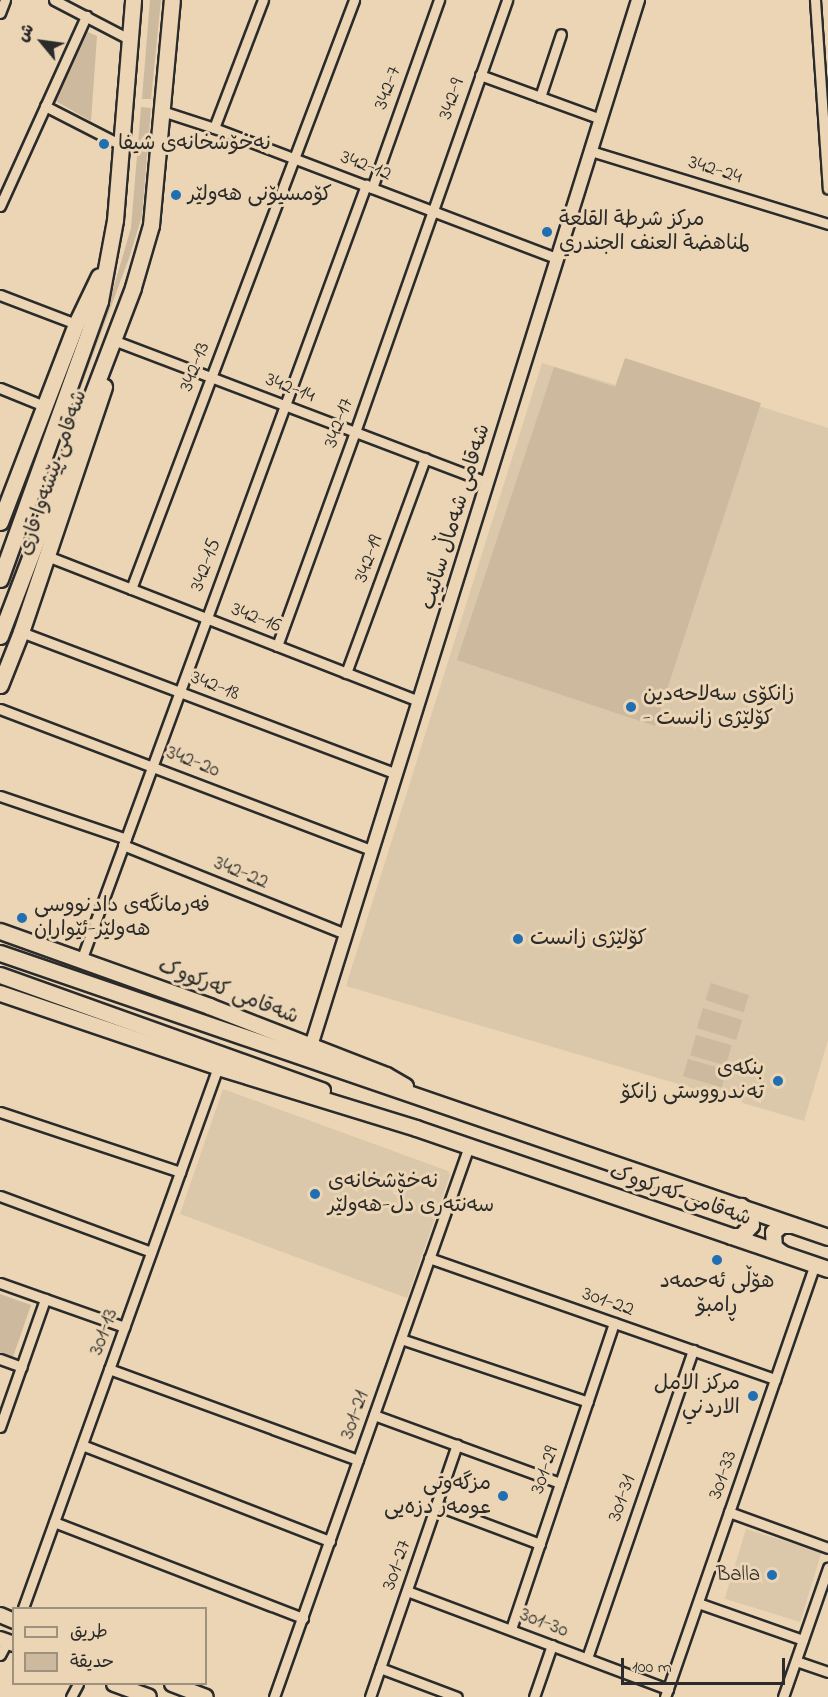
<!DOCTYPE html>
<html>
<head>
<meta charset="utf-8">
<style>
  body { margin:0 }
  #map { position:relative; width:828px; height:1697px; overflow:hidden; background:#ebd5b4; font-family:"Indie Flower","Playpen Sans Arabic",sans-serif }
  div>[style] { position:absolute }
  .built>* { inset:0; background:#dbc7a9; transform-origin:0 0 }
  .green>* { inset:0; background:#ccb99e; transform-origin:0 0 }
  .roads { filter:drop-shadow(2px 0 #2b2b2b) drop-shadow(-2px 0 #2b2b2b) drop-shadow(0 2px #2b2b2b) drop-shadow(0 -2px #2b2b2b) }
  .minor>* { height:9px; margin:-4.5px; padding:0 4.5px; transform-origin:4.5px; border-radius:4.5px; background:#ebd5b4 }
  .tertiary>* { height:12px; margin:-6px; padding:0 6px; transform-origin:6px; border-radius:6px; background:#ebd5b4 }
  .secondary>* { height:14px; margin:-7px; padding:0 7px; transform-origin:7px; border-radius:7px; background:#ebd5b4 }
  .trunk>* { height:15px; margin:-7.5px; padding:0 7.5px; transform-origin:7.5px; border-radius:7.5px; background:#ebd5b4 }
  .dots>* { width:16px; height:16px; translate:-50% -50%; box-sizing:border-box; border:3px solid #ebd5b4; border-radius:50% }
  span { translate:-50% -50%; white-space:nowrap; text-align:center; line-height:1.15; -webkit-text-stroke:6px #ebd5b4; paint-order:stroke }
  .street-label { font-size:21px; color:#2b2b2b }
  .poi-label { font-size:21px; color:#2b2b2b }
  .left { translate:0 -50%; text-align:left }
  .right { translate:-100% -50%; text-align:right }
  .legend { position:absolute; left:12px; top:1607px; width:195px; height:78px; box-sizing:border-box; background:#ebd5b4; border:2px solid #9e917d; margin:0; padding:8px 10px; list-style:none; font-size:18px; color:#2b2b2b }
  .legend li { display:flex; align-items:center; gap:12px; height:30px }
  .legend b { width:30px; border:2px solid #9e917d }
  .north { position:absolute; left:12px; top:12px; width:60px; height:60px; -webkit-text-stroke:4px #ebd5b4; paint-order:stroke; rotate:299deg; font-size:16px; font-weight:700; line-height:24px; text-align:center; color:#2b2b2b }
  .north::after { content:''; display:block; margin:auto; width:21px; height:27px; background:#2b2b2b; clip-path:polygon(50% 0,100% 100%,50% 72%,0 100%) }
  .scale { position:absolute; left:621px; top:1658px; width:164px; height:27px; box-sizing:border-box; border:3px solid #2b2b2b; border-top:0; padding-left:8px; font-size:18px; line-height:21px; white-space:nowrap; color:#2b2b2b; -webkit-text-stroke:4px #ebd5b4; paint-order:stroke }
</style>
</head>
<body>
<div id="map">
  <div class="built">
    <div style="clip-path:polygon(542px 363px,616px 385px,627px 364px,828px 428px,828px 1040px,804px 1121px,346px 986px)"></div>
    <div style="clip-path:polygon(223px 1089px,448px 1171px,450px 1175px,407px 1298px,180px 1214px)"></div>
    <div style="left:746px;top:1529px;width:79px;height:73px;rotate:17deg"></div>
  </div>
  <div class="green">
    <div style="clip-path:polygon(150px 0,161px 0,151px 99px,142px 99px)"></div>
    <div style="clip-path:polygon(83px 30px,97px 36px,91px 121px,50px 98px)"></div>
    <div style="clip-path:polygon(141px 107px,151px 108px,142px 216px,129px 258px,80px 390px,78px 389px,109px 303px,131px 228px)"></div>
    <div style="clip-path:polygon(625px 358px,761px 403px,655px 726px,457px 660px,554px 367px,615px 387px)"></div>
    <div style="left:711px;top:983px;width:40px;height:18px;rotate:18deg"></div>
    <div style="left:703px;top:1008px;width:41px;height:21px;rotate:17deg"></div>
    <div style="left:696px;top:1035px;width:37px;height:21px;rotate:16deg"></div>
    <div style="left:688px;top:1059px;width:40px;height:18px;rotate:16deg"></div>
    <div style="clip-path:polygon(0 1294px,31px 1305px,13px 1357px,0 1353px)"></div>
  </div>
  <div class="roads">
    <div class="minor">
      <div style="left:54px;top:0;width:85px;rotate:27.5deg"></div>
      <div style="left:815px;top:0;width:189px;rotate:86.1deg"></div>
      <div style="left:0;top:13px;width:14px;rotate:-69deg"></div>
      <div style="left:480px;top:75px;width:129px;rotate:20deg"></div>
      <div style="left:540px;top:97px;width:66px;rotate:-71.6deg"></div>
      <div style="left:45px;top:106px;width:85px;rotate:27.2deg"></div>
      <div style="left:162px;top:111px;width:55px;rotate:18.1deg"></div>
      <div style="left:214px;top:128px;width:367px;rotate:20.8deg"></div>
      <div style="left:214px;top:128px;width:137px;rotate:-69.1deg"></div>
      <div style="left:591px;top:151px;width:248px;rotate:17.1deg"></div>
      <div style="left:372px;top:188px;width:200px;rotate:-70.4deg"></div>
      <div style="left:0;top:206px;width:209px;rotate:-65.6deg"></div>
      <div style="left:0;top:295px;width:81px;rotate:20.9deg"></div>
      <div style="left:113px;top:340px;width:400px;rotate:20.8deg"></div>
      <div style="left:0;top:388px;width:48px;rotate:22.2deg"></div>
      <div style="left:47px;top:556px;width:399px;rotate:21.3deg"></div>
      <div style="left:131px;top:589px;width:630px;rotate:-69.26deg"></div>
      <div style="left:21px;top:632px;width:401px;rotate:20.7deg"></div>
      <div style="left:277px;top:646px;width:228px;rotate:-70deg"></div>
      <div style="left:355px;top:432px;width:458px;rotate:-70.6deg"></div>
      <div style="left:346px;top:673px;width:229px;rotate:-69.8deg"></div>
      <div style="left:0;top:709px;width:398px;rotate:20.8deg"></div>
      <div style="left:0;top:796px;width:133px;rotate:18.8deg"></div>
      <div style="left:123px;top:845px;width:240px;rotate:21.8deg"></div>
      <div style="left:82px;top:958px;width:824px;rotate:-69.83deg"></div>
      <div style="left:0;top:1112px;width:190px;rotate:18.4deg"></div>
      <div style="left:0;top:1196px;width:161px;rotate:20.3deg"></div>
      <div style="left:429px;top:1258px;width:367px;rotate:19.3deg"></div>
      <div style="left:0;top:1283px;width:132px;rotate:19.5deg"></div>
      <div style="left:401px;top:1339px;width:197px;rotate:18.6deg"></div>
      <div style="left:0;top:1359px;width:23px;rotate:20deg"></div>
      <div style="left:109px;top:1369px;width:265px;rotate:20.1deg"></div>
      <div style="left:374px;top:1415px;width:198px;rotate:20.1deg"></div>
      <div style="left:0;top:1427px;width:136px;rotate:-70.6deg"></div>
      <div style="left:82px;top:1445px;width:266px;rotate:21.2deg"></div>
      <div style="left:436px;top:1505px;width:111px;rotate:20.6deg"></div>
      <div style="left:729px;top:1512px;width:105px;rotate:20deg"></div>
      <div style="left:54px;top:1522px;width:267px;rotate:21.1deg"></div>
      <div style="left:407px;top:1591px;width:279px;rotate:20.6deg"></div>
      <div style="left:698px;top:1603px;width:111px;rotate:19.4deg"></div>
      <div style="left:23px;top:1608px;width:575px;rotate:-70.18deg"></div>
      <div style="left:511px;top:1629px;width:323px;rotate:-71.4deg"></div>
      <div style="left:0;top:1655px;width:15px;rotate:-62deg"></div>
      <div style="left:587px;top:1658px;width:326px;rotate:-71deg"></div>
      <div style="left:796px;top:1661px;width:34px;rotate:19deg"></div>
      <div style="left:380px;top:1668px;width:82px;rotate:20.6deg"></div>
      <div style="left:71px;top:1697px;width:15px;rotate:-62deg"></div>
      <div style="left:274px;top:1697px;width:584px;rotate:-70.51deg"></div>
      <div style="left:370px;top:1697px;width:267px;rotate:-71deg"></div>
      <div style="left:534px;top:1697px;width:55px;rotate:-70.9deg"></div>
      <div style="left:665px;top:1697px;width:457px;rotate:-70.9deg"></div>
      <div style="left:783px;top:1697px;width:137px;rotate:-70.8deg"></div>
    </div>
    <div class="tertiary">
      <div style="left:311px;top:1046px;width:1096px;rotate:-72.64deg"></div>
    </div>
    <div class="secondary">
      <div style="left:0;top:1615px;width:15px;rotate:23deg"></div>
      <div style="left:0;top:1639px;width:15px;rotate:20deg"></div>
      <div style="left:114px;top:1684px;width:37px;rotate:20deg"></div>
      <div style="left:172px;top:1684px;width:36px;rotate:21deg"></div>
    </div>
    <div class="trunk">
      <div style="left:0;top:522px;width:212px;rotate:-69deg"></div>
      <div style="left:76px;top:324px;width:53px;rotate:-64.4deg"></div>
      <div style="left:0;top:579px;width:295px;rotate:-70.2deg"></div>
      <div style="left:100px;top:301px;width:82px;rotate:-79.5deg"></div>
      <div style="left:115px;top:220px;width:221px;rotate:-85.3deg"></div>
      <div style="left:0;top:636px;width:373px;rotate:-69.1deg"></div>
      <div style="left:133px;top:287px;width:65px;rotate:-73.8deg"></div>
      <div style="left:151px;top:225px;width:226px;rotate:-84.7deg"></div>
      <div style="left:0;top:685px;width:57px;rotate:-68.4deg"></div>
      <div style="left:21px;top:632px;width:259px;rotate:-71.3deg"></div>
      <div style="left:0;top:931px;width:222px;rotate:19.7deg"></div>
      <div style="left:209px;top:1006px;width:190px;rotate:21.3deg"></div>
      <div style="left:386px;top:1075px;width:22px;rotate:30deg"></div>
      <div style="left:0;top:953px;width:875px;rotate:18.93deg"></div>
      <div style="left:0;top:975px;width:342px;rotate:19.7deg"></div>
      <div style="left:0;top:993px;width:230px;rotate:18.7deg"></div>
      <div style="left:218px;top:1067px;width:207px;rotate:17.1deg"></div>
      <div style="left:416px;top:1128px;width:435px;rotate:18.9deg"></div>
      <div style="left:731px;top:1236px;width:10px"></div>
      <div style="left:741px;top:1236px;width:15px;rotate:-48deg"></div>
      <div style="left:751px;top:1225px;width:10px;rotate:-96deg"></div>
      <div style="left:750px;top:1215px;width:13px;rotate:-135deg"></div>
      <div style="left:782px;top:1253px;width:10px;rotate:-143deg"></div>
      <div style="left:774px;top:1247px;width:15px;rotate:-94deg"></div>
      <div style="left:773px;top:1232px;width:11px;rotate:-41deg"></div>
      <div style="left:781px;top:1225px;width:11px"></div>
    </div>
  </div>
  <div class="dots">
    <div style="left:104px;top:144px;background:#1f6fb2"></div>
    <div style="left:176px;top:195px;background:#1f6fb2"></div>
    <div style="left:547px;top:232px;background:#1f6fb2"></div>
    <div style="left:631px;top:707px;background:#1f6fb2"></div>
    <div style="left:22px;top:918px;background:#1f6fb2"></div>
    <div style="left:518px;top:939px;background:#1f6fb2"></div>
    <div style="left:778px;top:1081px;background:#1f6fb2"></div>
    <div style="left:315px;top:1194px;background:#1f6fb2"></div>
    <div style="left:717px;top:1260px;background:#1f6fb2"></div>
    <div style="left:753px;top:1396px;background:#1f6fb2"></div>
    <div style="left:503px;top:1496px;background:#1f6fb2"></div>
    <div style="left:772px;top:1575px;background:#1f6fb2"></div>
  </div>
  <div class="street-label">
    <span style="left:388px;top:88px;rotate:-70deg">342-7</span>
    <span style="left:452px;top:99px;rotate:-71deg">342-9</span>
    <span style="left:366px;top:166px;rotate:21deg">342-12</span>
    <span style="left:715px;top:170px;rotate:17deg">342-24</span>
    <span style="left:195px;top:367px;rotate:-69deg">342-13</span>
    <span style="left:290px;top:388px;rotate:21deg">342-14</span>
    <span style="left:339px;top:423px;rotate:-70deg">342-17</span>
    <span style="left:53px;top:473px;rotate:-71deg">شەقامی پێشەوا قازی</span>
    <span style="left:456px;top:517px;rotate:-73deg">شەقامی شەماڵ سائیب</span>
    <span style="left:369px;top:559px;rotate:-70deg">342-19</span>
    <span style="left:206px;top:565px;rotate:-70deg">342-15</span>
    <span style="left:256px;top:618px;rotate:21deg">342-16</span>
    <span style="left:215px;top:686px;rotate:21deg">342-18</span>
    <span style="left:193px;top:762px;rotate:21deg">342-20</span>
    <span style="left:241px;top:873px;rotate:22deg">342-22</span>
    <span style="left:228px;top:992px;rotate:21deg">شەقامی کەرکووک</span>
    <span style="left:680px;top:1196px;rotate:19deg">شەقامی کەرکووک</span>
    <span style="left:608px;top:1302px;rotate:19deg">301-22</span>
    <span style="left:104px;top:1332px;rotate:-70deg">301-13</span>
    <span style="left:355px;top:1415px;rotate:-71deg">301-21</span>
    <span style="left:545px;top:1470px;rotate:-71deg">301-29</span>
    <span style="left:723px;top:1475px;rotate:-71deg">301-33</span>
    <span style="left:622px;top:1498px;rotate:-71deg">301-31</span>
    <span style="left:397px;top:1565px;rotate:-71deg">301-27</span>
    <span style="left:544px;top:1623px;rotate:21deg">301-30</span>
  </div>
  <div class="poi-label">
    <span class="left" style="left:118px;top:144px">نەخۆشخانەی شیفا</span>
    <span class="left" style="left:188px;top:195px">کۆمسیۆنی هەولێر</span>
    <span class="left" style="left:559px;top:232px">مركز شرطة القلعة<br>لمناهضة العنف الجندري</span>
    <span class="left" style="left:643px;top:707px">زانکۆی سەلاحەدین<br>- کۆلێژی زانست</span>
    <span class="left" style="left:34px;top:918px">فه‌رمانگه‌ی دادنووسی<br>هه‌ولێر-ئێواران</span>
    <span class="left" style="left:530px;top:939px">کۆلێژی زانست</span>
    <span class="right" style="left:764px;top:1081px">بنکەی<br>تەندرووستی زانکۆ</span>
    <span class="left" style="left:328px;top:1194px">نەخۆشخانەی<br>سەنتەری دڵ-هەولێر</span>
    <span style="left:717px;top:1294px">هۆڵی ئەحمەد<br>ڕامبۆ</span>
    <span class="right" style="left:740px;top:1396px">مركز الامل<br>الاردني</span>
    <span class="right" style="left:491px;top:1496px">مزگەوتی<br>عومەر دزەیی</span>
    <span class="right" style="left:760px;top:1575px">Balla</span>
  </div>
  <ul class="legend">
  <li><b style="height:8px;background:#ebd5b4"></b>طريق</li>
  <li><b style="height:16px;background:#ccb99e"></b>حديقة</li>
  </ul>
  <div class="north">ش</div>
  <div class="scale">100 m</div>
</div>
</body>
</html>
